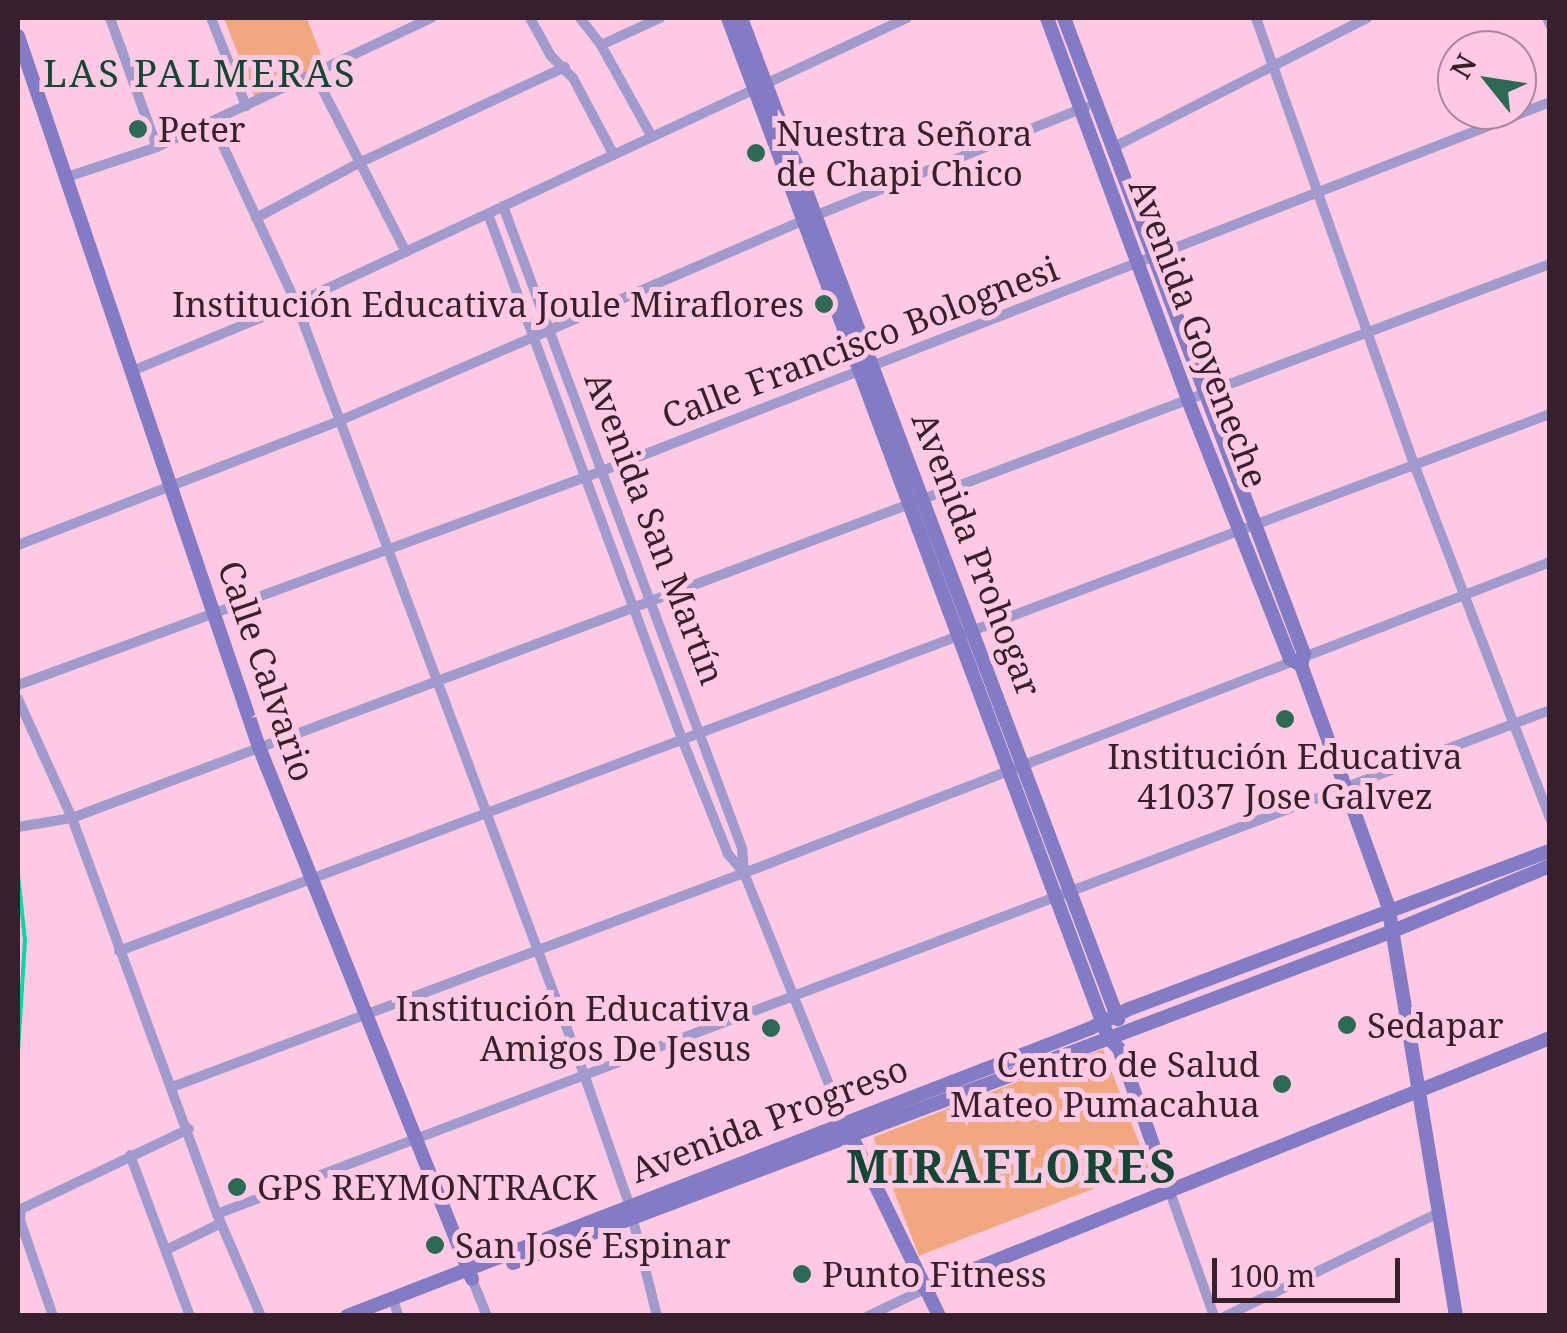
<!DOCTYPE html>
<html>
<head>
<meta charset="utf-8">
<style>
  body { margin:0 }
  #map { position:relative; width:1567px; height:1333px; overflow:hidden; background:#fecae3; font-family:"Noto Serif",serif }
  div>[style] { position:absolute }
  .green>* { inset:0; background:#f1a780; transform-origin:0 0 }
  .stream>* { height:4px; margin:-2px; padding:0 2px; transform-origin:2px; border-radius:2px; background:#00d8a6 }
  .street>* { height:10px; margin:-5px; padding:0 5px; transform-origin:5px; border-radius:5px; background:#a09bcc }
  .secondary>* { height:14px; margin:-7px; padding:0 7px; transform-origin:7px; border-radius:7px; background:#837bc3 }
  .dots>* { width:28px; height:28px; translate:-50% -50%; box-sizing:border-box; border:5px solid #fecae3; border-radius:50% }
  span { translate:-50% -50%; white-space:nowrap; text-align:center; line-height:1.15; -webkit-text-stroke:10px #fecae3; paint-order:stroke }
  .poi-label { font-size:35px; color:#371f2b }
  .left { translate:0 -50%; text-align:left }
  .right { translate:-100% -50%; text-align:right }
  .street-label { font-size:35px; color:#371f2b }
  .neighbourhood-label { font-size:38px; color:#144636; letter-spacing:2.5px }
  .district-label { font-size:45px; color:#144636; font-weight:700; letter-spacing:2.5px }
  .frame { position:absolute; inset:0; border:20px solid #371f2b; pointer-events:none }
  .north { position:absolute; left:1437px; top:30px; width:100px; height:100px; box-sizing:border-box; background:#fecae3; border:2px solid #ae8699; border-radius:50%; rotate:300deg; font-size:28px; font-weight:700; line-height:40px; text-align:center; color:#371f2b }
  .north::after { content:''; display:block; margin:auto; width:35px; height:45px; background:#2d6a55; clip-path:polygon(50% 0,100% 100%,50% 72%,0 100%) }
  .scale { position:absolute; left:1212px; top:1258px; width:188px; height:45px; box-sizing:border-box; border:5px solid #371f2b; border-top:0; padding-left:12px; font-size:30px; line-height:35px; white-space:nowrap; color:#371f2b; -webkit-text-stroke:8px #fecae3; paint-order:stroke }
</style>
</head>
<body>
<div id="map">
  <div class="green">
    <div style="clip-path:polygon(224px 18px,307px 18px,324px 63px,254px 96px)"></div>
    <div style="left:1103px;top:1049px;width:127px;height:246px;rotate:69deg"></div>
  </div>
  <div class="stream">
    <div style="left:18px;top:875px;width:65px;rotate:83.9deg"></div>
    <div style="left:25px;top:940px;width:112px;rotate:93.6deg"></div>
  </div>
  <div class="street">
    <div style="left:110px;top:18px;width:137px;rotate:70deg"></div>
    <div style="left:211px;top:18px;width:95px;rotate:68.3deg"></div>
    <div style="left:530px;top:18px;width:43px;rotate:61.1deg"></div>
    <div style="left:551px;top:56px;width:31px;rotate:45deg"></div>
    <div style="left:573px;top:78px;width:87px;rotate:62deg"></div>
    <div style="left:580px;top:18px;width:34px;rotate:52deg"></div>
    <div style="left:601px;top:45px;width:105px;rotate:61deg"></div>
    <div style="left:1256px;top:18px;width:473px;rotate:70.5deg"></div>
    <div style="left:1414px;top:464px;width:379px;rotate:69deg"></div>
    <div style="left:1547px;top:18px;width:8px;rotate:67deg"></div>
    <div style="left:601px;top:45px;width:65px;rotate:-24.6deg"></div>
    <div style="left:315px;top:75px;width:199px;rotate:62.8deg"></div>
    <div style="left:212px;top:122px;width:200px;rotate:65.1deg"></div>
    <div style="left:296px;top:303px;width:823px;rotate:69.52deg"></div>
    <div style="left:584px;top:1074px;width:138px;rotate:70.9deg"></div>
    <div style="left:629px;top:1204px;width:115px;rotate:76deg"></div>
    <div style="left:1114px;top:147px;width:284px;rotate:-27deg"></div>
    <div style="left:67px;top:177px;width:95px;rotate:-18.4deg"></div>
    <div style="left:157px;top:147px;width:303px;rotate:-25.2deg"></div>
    <div style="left:503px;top:206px;width:685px;rotate:69.58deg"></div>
    <div style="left:742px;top:848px;width:25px;rotate:85deg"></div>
    <div style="left:744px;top:873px;width:271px;rotate:68.1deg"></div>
    <div style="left:488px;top:214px;width:560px;rotate:69.72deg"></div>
    <div style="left:682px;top:739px;width:124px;rotate:68.2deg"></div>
    <div style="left:728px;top:854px;width:25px;rotate:50deg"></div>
    <div style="left:256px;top:218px;width:119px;rotate:-28.1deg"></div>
    <div style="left:361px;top:162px;width:225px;rotate:-25deg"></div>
    <div style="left:132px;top:371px;width:178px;rotate:-22.5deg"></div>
    <div style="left:296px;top:303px;width:674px;rotate:-25.01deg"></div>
    <div style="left:18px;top:545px;width:344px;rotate:-21.1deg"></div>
    <div style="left:339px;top:421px;width:504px;rotate:-23.36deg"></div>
    <div style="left:802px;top:221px;width:306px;rotate:-21.9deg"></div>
    <div style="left:18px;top:685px;width:622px;rotate:-20.12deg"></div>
    <div style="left:602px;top:471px;width:1017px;rotate:-21.27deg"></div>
    <div style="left:18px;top:699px;width:131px;rotate:65.6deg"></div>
    <div style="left:72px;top:818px;width:422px;rotate:69.9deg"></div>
    <div style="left:217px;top:1214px;width:111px;rotate:66.7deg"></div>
    <div style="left:18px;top:827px;width:55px;rotate:-9.5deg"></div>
    <div style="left:72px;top:818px;width:1578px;rotate:-20.55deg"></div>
    <div style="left:119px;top:951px;width:1528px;rotate:-20.57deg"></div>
    <div style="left:172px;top:1087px;width:611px;rotate:-20.51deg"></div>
    <div style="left:744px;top:873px;width:864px;rotate:-21.1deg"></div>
    <div style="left:130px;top:1155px;width:172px;rotate:69.6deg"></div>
    <div style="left:1170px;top:1192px;width:132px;rotate:70.5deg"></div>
    <div style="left:217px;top:1214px;width:1425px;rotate:-20.71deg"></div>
    <div style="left:166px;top:1250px;width:61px;rotate:-26.1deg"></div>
    <div style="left:472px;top:1279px;width:40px;rotate:68deg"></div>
    <div style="left:393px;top:1298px;width:19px;rotate:74deg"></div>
    <div style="left:53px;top:1316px;width:102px;rotate:-109deg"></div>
    <div style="left:20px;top:1220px;width:11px;rotate:-85deg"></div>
    <div style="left:21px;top:1209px;width:186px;rotate:-25.5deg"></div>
    <div style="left:868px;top:1316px;width:63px;rotate:-25.3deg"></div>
    <div style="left:1226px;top:1316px;width:236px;rotate:-25.9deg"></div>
  </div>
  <div class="secondary">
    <div style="left:728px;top:18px;width:1088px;rotate:69.55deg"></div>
    <div style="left:1108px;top:1037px;width:16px;rotate:47deg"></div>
    <div style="left:1119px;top:1049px;width:152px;rotate:70.4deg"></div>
    <div style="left:741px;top:18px;width:1070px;rotate:69.36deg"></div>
    <div style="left:1047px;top:18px;width:407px;rotate:69.7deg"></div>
    <div style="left:1188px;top:400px;width:278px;rotate:68.5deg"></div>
    <div style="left:1290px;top:659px;width:13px;rotate:29deg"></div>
    <div style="left:1064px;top:18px;width:680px;rotate:69.33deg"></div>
    <div style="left:1304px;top:654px;width:11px;rotate:105deg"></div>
    <div style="left:1301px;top:665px;width:255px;rotate:70.1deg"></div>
    <div style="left:1388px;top:905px;width:417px;rotate:80.6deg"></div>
    <div style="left:18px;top:36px;width:751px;rotate:71.28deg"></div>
    <div style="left:259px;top:747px;width:573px;rotate:68.18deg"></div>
    <div style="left:846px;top:1125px;width:212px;rotate:64deg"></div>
    <div style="left:513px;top:1263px;width:941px;rotate:-20.67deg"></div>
    <div style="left:1393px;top:931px;width:170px;rotate:-22.5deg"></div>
    <div style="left:925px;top:1289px;width:674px;rotate:-21.88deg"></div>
    <div style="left:347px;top:1316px;width:796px;rotate:-21.15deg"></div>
    <div style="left:1089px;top:1029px;width:45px;rotate:-26.6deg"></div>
    <div style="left:1129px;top:1009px;width:450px;rotate:-20.6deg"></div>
  </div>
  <div class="dots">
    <div style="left:138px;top:129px;background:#2d6a55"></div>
    <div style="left:756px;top:153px;background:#2d6a55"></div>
    <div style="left:824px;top:304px;background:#2d6a55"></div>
    <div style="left:1285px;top:719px;background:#2d6a55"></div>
    <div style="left:1347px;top:1025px;background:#2d6a55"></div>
    <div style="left:771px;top:1028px;background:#2d6a55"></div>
    <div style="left:1282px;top:1084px;background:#2d6a55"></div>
    <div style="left:237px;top:1187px;background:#2d6a55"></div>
    <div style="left:435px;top:1245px;background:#2d6a55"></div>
    <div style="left:802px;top:1274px;background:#2d6a55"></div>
  </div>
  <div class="poi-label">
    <span class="left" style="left:158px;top:129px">Peter</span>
    <span class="left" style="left:776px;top:153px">Nuestra Señora<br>de Chapi Chico</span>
    <span class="right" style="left:804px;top:304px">Institución Educativa Joule Miraflores</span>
    <span style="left:1285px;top:776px">Institución Educativa<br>41037 Jose Galvez</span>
    <span class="right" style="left:751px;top:1028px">Institución Educativa<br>Amigos De Jesus</span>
    <span class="left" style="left:1367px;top:1025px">Sedapar</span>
    <span class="right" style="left:1260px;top:1084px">Centro de Salud<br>Mateo Pumacahua</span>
    <span class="left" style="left:257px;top:1187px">GPS REYMONTRACK</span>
    <span class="left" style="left:455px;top:1245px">San José Espinar</span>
    <span class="left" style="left:822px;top:1274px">Punto Fitness</span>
  </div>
  <div class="street-label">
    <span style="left:1199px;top:333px;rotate:69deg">Avenida Goyeneche</span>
    <span style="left:860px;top:342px;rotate:-21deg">Calle Francisco Bolognesi</span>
    <span style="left:655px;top:528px;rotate:69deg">Avenida San Martín</span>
    <span style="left:977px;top:554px;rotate:69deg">Avenida Prohogar</span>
    <span style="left:267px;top:671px;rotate:71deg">Calle Calvario</span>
    <span style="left:769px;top:1119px;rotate:-21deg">Avenida Progreso</span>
  </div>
  <div class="neighbourhood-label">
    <span style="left:200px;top:73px">LAS PALMERAS</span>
  </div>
  <div class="district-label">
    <span style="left:1012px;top:1166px">MIRAFLORES</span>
  </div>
  <div class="frame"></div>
  <div class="north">N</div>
  <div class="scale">100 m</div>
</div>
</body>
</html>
